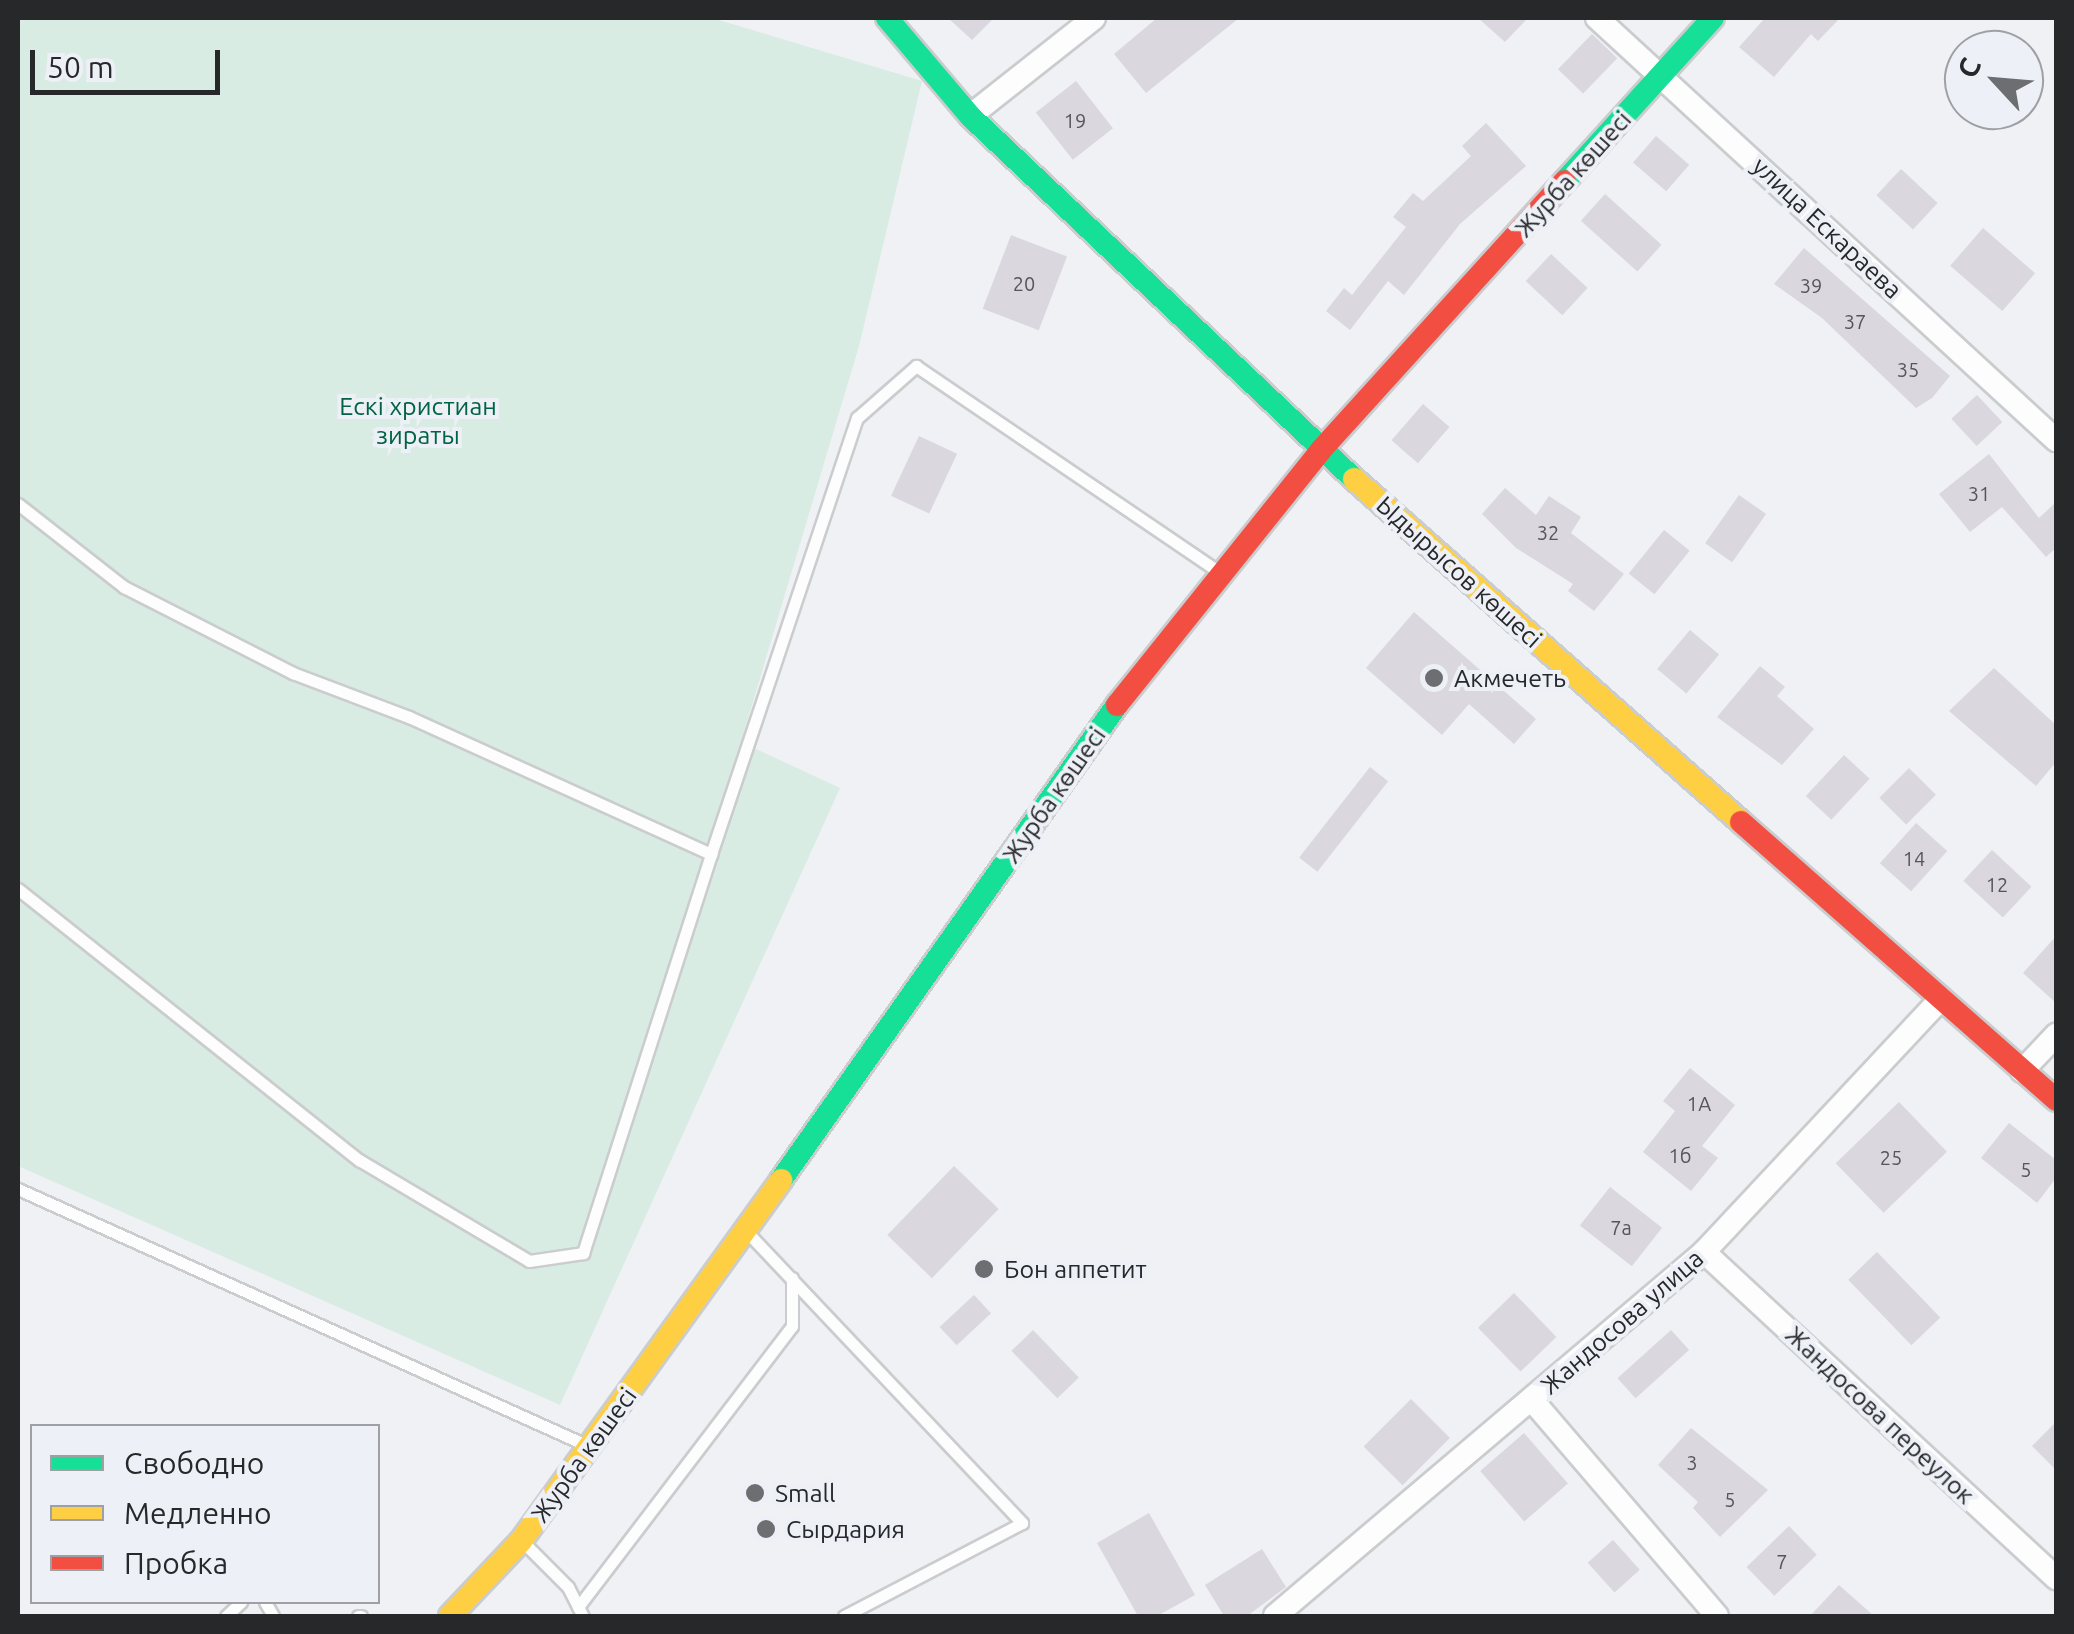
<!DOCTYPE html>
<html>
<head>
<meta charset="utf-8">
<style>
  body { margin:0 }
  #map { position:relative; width:2074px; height:1634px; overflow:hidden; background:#eff1f4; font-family:Ubuntu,sans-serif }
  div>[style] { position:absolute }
  .green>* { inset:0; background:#d8ece4 }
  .building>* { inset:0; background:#dad7df; transform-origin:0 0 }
  .roads { filter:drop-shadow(2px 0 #caccce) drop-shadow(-2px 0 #caccce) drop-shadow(0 2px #caccce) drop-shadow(0 -2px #caccce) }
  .lane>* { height:11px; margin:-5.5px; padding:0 5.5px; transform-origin:5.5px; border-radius:5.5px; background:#fdfdfd }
  .street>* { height:22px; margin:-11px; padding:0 11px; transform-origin:11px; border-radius:11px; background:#fdfdfd }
  .fast>* { height:22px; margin:-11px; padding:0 11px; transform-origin:11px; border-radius:11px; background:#16e098 }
  .slow>* { height:22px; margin:-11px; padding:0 11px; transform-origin:11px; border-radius:11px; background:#ffcf43 }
  .jam>* { height:22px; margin:-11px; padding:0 11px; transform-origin:11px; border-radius:11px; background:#f24e42 }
  .dots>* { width:28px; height:28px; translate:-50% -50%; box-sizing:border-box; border:5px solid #edf0f6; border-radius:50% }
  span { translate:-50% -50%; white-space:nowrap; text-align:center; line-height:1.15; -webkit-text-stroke:8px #edf0f6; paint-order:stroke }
  .number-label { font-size:20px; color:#56565a }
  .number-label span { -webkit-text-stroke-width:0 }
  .street-label { font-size:25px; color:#27282a }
  .park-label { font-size:25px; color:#006444 }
  .poi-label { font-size:25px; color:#27282a }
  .left { translate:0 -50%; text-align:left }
  .frame { position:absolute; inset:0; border:20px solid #27282a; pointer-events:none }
  .legend { position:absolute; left:30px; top:1424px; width:350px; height:180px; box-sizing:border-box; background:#edf0f6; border:2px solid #9ea0a4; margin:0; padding:12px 18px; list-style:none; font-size:30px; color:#27282a }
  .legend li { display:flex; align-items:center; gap:20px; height:50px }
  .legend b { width:50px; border:2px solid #9ea0a4 }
  .north { position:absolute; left:1944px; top:30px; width:100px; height:100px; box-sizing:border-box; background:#edf0f6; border:2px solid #9ea0a4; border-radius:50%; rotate:296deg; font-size:28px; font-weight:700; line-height:40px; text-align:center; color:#27282a }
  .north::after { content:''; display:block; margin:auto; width:35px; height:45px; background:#6d6e71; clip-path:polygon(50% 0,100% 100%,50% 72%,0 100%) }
  .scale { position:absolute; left:30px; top:50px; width:190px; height:45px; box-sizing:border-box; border:5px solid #27282a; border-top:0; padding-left:12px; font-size:30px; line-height:35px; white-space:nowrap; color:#27282a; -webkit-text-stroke:8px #edf0f6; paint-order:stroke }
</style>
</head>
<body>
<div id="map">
  <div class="green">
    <div style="clip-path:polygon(18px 18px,712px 18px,922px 81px,859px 346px,741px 742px,840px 788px,560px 1405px,18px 1166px)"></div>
  </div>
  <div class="building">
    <div style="clip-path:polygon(948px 18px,994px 18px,972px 40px)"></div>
    <div style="clip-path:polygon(1157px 18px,1239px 18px,1146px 93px,1114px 54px)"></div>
    <div style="clip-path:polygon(1478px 18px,1528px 18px,1505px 42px)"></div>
    <div style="clip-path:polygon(1765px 18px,1840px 18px,1818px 41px,1811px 34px,1774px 77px,1739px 47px)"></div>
    <div style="left:1592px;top:34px;width:35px;height:49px;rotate:44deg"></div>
    <div style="left:1076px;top:81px;width:60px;height:51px;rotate:52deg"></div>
    <div style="clip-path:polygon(1486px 123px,1526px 166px,1460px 224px,1404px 295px,1388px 281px,1350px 330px,1326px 311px,1344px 288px,1352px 295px,1406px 227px,1393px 217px,1413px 193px,1423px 201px,1471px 156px,1462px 146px)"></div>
    <div style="left:1656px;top:136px;width:44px;height:35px;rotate:41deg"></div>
    <div style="left:1901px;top:169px;width:50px;height:36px;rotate:43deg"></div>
    <div style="left:1605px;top:194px;width:76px;height:36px;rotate:42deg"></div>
    <div style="left:1983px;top:228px;width:69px;height:50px;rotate:41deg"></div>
    <div style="left:1011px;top:235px;width:60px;height:79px;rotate:21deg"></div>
    <div style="clip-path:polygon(1804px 248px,1950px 376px,1932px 398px,1916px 408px,1822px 318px,1774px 284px)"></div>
    <div style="left:1551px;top:254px;width:50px;height:37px;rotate:43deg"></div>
    <div style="left:1977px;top:395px;width:37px;height:35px;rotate:47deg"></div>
    <div style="left:1423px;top:404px;width:35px;height:48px;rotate:41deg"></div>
    <div style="left:919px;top:436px;width:42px;height:66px;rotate:25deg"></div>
    <div style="clip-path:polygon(1989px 454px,2039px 518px,2056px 502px,2056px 548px,2046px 557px,2002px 507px,1970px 532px,1939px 494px)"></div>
    <div style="clip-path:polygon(1505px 488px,1536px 515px,1549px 496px,1581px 517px,1571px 533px,1624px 574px,1594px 611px,1568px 591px,1573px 584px,1516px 548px,1482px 514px)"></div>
    <div style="left:1739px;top:495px;width:33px;height:59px;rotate:35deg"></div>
    <div style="left:1664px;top:530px;width:33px;height:56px;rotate:39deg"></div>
    <div style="clip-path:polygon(1414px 612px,1536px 719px,1514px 744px,1469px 704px,1442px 735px,1366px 668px)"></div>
    <div style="left:1690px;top:630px;width:38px;height:51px;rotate:40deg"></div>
    <div style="clip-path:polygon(1760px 666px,1785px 687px,1777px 696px,1814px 729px,1782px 765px,1717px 717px)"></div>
    <div style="clip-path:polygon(1994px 668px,2056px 725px,2056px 762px,2036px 786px,1949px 711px)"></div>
    <div style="left:1844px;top:755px;width:35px;height:56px;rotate:43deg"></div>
    <div style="left:1370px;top:767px;width:23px;height:115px;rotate:38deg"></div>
    <div style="left:1909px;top:768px;width:38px;height:42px;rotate:45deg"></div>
    <div style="left:1916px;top:823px;width:42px;height:54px;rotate:42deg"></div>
    <div style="left:1992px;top:850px;width:54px;height:42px;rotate:43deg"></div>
    <div style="clip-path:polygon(2056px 936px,2056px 1003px,2023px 973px)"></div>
    <div style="clip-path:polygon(1690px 1068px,1735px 1105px,1702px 1146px,1718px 1158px,1691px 1191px,1643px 1152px,1675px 1111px,1663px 1101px)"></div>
    <div style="left:1899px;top:1102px;width:69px;height:88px;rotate:46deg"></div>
    <div style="clip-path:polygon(2009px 1123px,2056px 1160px,2056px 1178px,2037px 1203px,1981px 1158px)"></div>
    <div style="left:954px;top:1166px;width:62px;height:96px;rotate:44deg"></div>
    <div style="left:1610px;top:1187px;width:66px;height:49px;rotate:38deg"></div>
    <div style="left:1877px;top:1252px;width:91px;height:40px;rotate:46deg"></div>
    <div style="left:1514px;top:1293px;width:61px;height:50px;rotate:46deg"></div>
    <div style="left:974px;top:1295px;width:25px;height:47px;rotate:47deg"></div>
    <div style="left:1033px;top:1330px;width:66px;height:30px;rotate:46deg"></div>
    <div style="left:1671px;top:1330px;width:27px;height:72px;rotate:48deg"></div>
    <div style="left:1411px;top:1399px;width:55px;height:67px;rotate:45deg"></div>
    <div style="clip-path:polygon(2056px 1422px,2056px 1470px,2032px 1446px)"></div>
    <div style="clip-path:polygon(1691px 1428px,1768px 1490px,1720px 1537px,1693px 1508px,1698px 1502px,1658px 1465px)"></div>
    <div style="left:1524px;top:1433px;width:67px;height:58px;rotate:49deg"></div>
    <div style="clip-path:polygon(1149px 1513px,1195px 1595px,1157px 1616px,1138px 1616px,1097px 1543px)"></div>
    <div style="left:1789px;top:1526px;width:40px;height:59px;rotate:46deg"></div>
    <div style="left:1613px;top:1540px;width:40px;height:34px;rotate:48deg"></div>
    <div style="clip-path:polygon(1262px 1549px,1286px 1587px,1247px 1616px,1224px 1616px,1205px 1585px)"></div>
    <div style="clip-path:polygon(1839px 1585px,1874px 1616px,1810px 1616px)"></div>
  </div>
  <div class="roads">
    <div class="lane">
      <div style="left:18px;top:504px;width:135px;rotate:38.1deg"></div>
      <div style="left:124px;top:587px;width:190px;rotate:27deg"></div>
      <div style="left:293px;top:673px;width:124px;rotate:20.8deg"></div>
      <div style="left:409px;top:717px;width:332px;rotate:24.4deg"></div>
      <div style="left:711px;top:854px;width:460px;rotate:-71.5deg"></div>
      <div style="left:857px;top:418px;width:79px;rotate:-41.4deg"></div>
      <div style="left:916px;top:366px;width:365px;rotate:34.2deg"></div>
      <div style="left:18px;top:889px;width:436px;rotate:38.5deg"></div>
      <div style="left:359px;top:1160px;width:198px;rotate:30.7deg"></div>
      <div style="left:529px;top:1261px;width:55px;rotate:-8.4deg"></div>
      <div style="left:583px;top:1253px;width:419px;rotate:-72.2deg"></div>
      <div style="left:18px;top:1189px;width:623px;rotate:24.26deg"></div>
      <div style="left:748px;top:1233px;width:399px;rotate:46.6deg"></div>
      <div style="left:1022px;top:1523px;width:201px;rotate:152.4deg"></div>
      <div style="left:524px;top:1543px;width:62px;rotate:45deg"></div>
      <div style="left:568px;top:1587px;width:33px;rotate:63deg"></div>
      <div style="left:265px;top:1602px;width:16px;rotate:60deg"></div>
      <div style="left:578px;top:1607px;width:353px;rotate:-52.7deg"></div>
      <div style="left:792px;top:1326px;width:48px;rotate:-90deg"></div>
      <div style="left:226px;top:1616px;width:21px;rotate:-43deg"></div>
      <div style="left:358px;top:1616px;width:3px"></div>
    </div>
    <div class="street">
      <div style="left:1597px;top:18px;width:624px;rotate:42.6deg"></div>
      <div style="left:970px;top:116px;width:158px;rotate:-38.3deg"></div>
      <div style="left:2022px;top:1071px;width:50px;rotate:-46.6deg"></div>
      <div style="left:1704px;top:1252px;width:480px;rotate:42.8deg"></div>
      <div style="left:1532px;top:1400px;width:284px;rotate:49.4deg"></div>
      <div style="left:1275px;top:1616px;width:563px;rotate:-40.31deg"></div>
      <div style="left:1704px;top:1252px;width:347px;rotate:-46.9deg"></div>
    </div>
    <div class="fast">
      <div style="left:887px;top:18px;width:128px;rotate:49.7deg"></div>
      <div style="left:970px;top:116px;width:528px;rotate:43.39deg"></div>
      <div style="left:1565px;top:181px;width:220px;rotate:-47.8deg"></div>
      <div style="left:781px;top:1180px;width:582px;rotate:-54.73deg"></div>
    </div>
    <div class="slow">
      <div style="left:1354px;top:479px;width:517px;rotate:41.55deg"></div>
      <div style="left:450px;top:1616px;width:103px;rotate:-46.6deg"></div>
      <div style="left:521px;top:1541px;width:445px;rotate:-54.2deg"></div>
    </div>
    <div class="jam">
      <div style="left:1117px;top:705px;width:327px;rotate:-51.3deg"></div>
      <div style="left:1321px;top:450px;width:363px;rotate:-47.8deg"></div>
      <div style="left:1741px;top:822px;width:420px;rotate:41.4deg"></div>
    </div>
  </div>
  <div class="dots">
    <div style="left:1434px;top:678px;background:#6d6e71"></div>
    <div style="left:984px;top:1269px;background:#6d6e71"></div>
    <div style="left:755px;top:1493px;background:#6d6e71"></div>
    <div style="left:766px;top:1529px;background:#6d6e71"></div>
  </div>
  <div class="number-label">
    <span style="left:1075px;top:120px">19</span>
    <span style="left:1024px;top:283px">20</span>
    <span style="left:1811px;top:285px">39</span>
    <span style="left:1855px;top:321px">37</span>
    <span style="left:1908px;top:369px">35</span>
    <span style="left:1979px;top:493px">31</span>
    <span style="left:1548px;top:532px">32</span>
    <span style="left:1914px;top:858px">14</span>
    <span style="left:1997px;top:884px">12</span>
    <span style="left:1699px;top:1103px">1А</span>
    <span style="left:1680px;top:1155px">1б</span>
    <span style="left:1891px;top:1157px">25</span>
    <span style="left:2026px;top:1169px">5</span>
    <span style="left:1621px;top:1227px">7а</span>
    <span style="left:1692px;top:1462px">3</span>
    <span style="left:1730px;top:1499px">5</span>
    <span style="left:1782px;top:1561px">7</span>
  </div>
  <div class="street-label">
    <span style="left:1573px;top:174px;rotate:-48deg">Журба көшесі</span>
    <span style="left:1827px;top:228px;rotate:43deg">улица Ескараева</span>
    <span style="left:1459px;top:572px;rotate:42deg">Ыдырысов көшесі</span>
    <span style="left:1054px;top:795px;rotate:-55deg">Журба көшесі</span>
    <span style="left:1622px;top:1322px;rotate:-41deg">Жандосова улица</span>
    <span style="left:1880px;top:1415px;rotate:43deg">Жандосова переулок</span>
    <span style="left:584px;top:1455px;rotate:-54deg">Журба көшесі</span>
  </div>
  <div class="park-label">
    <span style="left:418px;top:421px">Ескі христиан<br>зираты</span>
  </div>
  <div class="poi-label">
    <span class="left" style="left:1454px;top:678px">Акмечеть</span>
    <span class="left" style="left:1004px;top:1269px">Бон аппетит</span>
    <span class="left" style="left:775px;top:1493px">Small</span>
    <span class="left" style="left:786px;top:1529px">Сырдария</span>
  </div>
  <div class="frame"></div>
  <ul class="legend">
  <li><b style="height:12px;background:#16e098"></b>Свободно</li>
  <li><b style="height:12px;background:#ffcf43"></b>Медленно</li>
  <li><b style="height:12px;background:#f24e42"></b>Пробка</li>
  </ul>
  <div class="north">С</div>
  <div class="scale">50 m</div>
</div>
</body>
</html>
